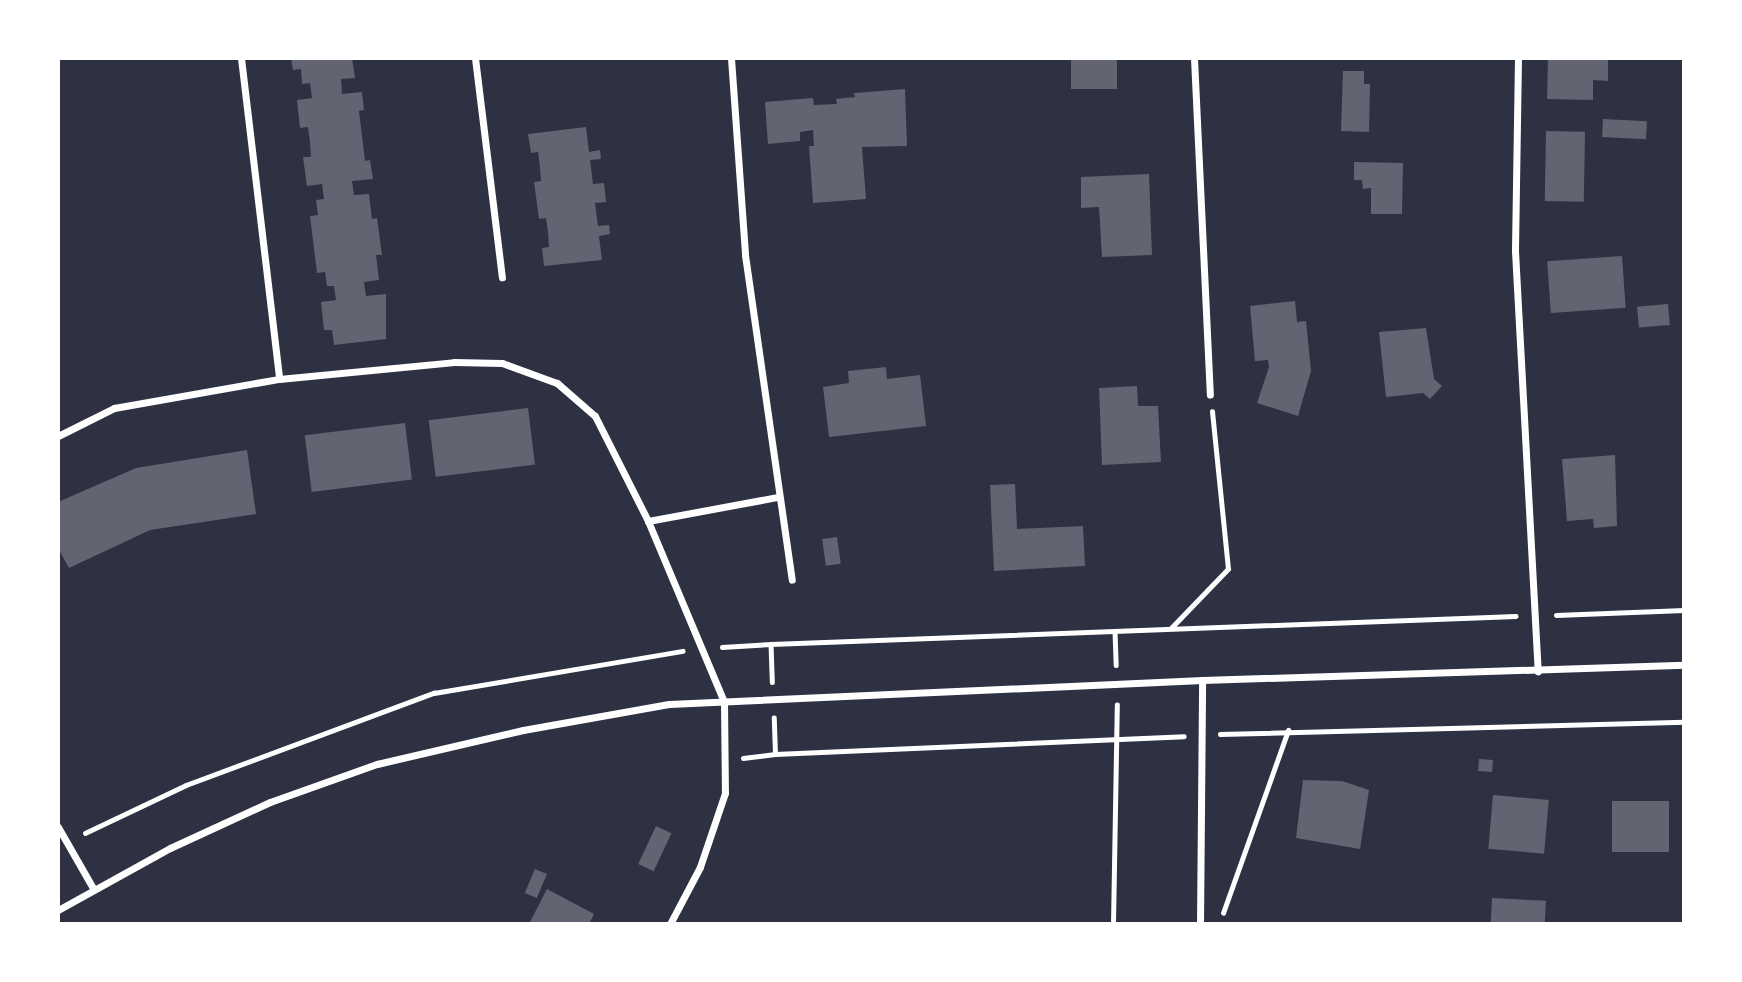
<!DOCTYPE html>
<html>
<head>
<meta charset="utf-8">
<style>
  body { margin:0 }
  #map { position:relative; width:1742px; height:982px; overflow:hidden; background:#2d3142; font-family:"Crimson Pro",serif }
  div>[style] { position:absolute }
  .building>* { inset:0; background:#626471; transform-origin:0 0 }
  .path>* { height:4.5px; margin:-2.25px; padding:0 2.25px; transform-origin:2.25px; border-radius:2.25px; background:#fff }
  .minor>* { height:7px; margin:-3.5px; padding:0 3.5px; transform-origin:3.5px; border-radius:3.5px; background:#fff }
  span { translate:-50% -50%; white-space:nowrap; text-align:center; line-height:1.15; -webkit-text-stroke:7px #fff; paint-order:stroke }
  .frame { position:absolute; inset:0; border:60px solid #fff; pointer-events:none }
</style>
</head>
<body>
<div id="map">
  <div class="building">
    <div style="clip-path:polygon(291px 58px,352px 58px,355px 78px,341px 79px,342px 94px,362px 92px,364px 110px,359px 111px,365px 161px,370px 160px,373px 179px,352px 181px,354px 195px,369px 194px,372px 219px,377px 218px,382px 255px,376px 255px,379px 280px,364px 282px,366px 296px,386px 294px,386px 339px,334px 345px,332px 330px,324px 330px,321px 302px,336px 300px,334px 286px,327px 286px,325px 272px,317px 273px,310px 216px,318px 215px,316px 200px,324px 199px,322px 184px,307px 186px,303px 157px,311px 157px,310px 142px,308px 127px,300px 128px,297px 100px,312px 98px,310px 83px,302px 84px,301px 69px,293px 70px)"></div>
    <div style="left:1071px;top:58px;width:46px;height:31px"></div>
    <div style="clip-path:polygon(1548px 58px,1608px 60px,1608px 81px,1593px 80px,1593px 100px,1547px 99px)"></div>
    <div style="clip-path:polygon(1343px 71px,1364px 71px,1364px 84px,1370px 84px,1369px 132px,1341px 131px)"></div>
    <div style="clip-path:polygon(905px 89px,907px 146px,862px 147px,866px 199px,813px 203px,809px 146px,814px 146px,813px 130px,800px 132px,800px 141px,768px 144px,765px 102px,813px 98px,814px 105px,837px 104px,836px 99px,855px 97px,854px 93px)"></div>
    <div style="left:1603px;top:119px;width:44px;height:18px;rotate:3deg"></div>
    <div style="clip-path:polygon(586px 127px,589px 152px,600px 150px,601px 159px,590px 160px,593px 184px,604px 183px,605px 192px,606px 202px,595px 203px,598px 226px,609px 225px,610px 234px,599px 236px,602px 260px,544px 266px,542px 248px,549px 247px,548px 232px,546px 218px,539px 219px,534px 182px,541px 181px,540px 167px,538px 152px,531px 153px,528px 134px)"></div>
    <div style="left:1546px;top:131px;width:39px;height:70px;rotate:1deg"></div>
    <div style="clip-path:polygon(1354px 162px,1403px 163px,1402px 214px,1371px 214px,1371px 188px,1363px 189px,1362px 180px,1354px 180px)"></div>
    <div style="clip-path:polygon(1149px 174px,1152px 255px,1102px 257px,1099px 207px,1081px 208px,1081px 177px)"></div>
    <div style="left:1622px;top:256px;width:52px;height:75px;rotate:86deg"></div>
    <div style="clip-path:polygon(1295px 301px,1297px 322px,1306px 321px,1311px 371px,1298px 416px,1257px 403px,1269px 367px,1268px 360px,1255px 361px,1250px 306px)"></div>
    <div style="left:1668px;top:304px;width:21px;height:31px;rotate:85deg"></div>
    <div style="clip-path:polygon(1426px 328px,1434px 379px,1442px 386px,1430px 399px,1423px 393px,1386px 397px,1379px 332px)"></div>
    <div style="clip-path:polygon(886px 367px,887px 379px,920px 375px,926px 426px,829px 437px,823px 387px,849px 383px,848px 371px)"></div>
    <div style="clip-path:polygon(1137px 386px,1138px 406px,1158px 406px,1161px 462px,1102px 465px,1099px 388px)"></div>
    <div style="left:528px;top:408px;width:57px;height:100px;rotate:83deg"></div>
    <div style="left:405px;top:423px;width:57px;height:101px;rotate:83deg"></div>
    <div style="clip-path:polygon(247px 450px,256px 514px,150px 530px,69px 568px,58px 548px,58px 502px,136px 468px)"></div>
    <div style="clip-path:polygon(1615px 455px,1617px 526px,1594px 528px,1593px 519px,1567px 521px,1562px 459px)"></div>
    <div style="clip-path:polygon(1015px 484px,1017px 529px,1083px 526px,1085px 566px,994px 571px,990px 485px)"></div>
    <div style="left:837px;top:537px;width:27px;height:15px;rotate:82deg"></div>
    <div style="left:1479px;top:759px;width:14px;height:12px;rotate:4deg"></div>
    <div style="clip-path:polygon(1303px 780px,1342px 781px,1369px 790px,1360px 849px,1296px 838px)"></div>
    <div style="left:1493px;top:795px;width:56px;height:54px;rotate:5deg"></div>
    <div style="left:1612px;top:801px;width:57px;height:51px"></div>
    <div style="left:656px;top:826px;width:17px;height:42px;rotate:25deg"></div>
    <div style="left:535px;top:869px;width:13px;height:26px;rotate:23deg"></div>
    <div style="clip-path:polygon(547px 889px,594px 914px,589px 924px,529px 924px)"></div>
    <div style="left:1492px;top:898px;width:54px;height:26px;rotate:3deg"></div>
  </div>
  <div class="path">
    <div style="left:1556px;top:615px;width:128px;rotate:-2.2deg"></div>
    <div style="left:1171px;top:628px;width:82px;rotate:-46deg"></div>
    <div style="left:1228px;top:569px;width:158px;rotate:-95.8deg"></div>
    <div style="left:1115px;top:631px;width:34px;rotate:88deg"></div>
    <div style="left:771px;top:644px;width:745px;rotate:-2.16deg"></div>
    <div style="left:722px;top:647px;width:49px;rotate:-3.5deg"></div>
    <div style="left:771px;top:644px;width:38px;rotate:88deg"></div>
    <div style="left:1220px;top:734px;width:464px;rotate:-1.5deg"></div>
    <div style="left:775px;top:754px;width:409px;rotate:-2.5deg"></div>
    <div style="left:743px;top:758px;width:32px;rotate:-7deg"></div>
    <div style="left:775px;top:754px;width:36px;rotate:-92deg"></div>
    <div style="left:85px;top:833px;width:112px;rotate:-25.4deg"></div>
    <div style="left:186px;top:785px;width:265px;rotate:-20.4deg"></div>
    <div style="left:434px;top:693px;width:252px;rotate:-9.6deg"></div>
    <div style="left:1223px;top:913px;width:194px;rotate:-70.4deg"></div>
    <div style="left:1113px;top:924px;width:219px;rotate:-89deg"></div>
  </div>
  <div class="minor">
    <div style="left:241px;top:58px;width:323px;rotate:83.2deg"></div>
    <div style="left:475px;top:58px;width:221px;rotate:83deg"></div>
    <div style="left:731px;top:58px;width:197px;rotate:85.9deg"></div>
    <div style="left:745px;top:255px;width:328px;rotate:81.8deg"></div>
    <div style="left:1194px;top:58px;width:337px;rotate:87.3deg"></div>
    <div style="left:1518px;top:58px;width:193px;rotate:90.9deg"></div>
    <div style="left:1515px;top:251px;width:421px;rotate:86.9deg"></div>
    <div style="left:58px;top:436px;width:63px;rotate:-26.6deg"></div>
    <div style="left:114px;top:408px;width:168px;rotate:-10deg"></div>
    <div style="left:279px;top:379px;width:176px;rotate:-5.5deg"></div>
    <div style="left:454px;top:362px;width:48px;rotate:1.2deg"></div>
    <div style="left:502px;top:363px;width:59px;rotate:20deg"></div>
    <div style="left:557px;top:383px;width:50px;rotate:41deg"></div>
    <div style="left:595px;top:416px;width:118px;rotate:63.2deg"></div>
    <div style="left:648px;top:521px;width:196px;rotate:67.2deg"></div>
    <div style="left:724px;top:702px;width:91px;rotate:89.4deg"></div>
    <div style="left:725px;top:793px;width:78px;rotate:108.7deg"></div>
    <div style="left:700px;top:867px;width:64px;rotate:117.8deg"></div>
    <div style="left:648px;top:521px;width:131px;rotate:-10.5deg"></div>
    <div style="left:58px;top:827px;width:70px;rotate:60.2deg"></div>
    <div style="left:58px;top:910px;width:128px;rotate:-29deg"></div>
    <div style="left:170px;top:848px;width:110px;rotate:-24.7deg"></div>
    <div style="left:270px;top:802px;width:114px;rotate:-19.6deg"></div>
    <div style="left:377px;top:764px;width:150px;rotate:-13.1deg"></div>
    <div style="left:523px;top:730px;width:148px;rotate:-10.1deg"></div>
    <div style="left:669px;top:704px;width:534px;rotate:-2.58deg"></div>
    <div style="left:1202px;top:680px;width:482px;rotate:-1.8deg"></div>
    <div style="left:1200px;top:924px;width:244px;rotate:-89.5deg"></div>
  </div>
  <div class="frame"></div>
</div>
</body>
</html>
